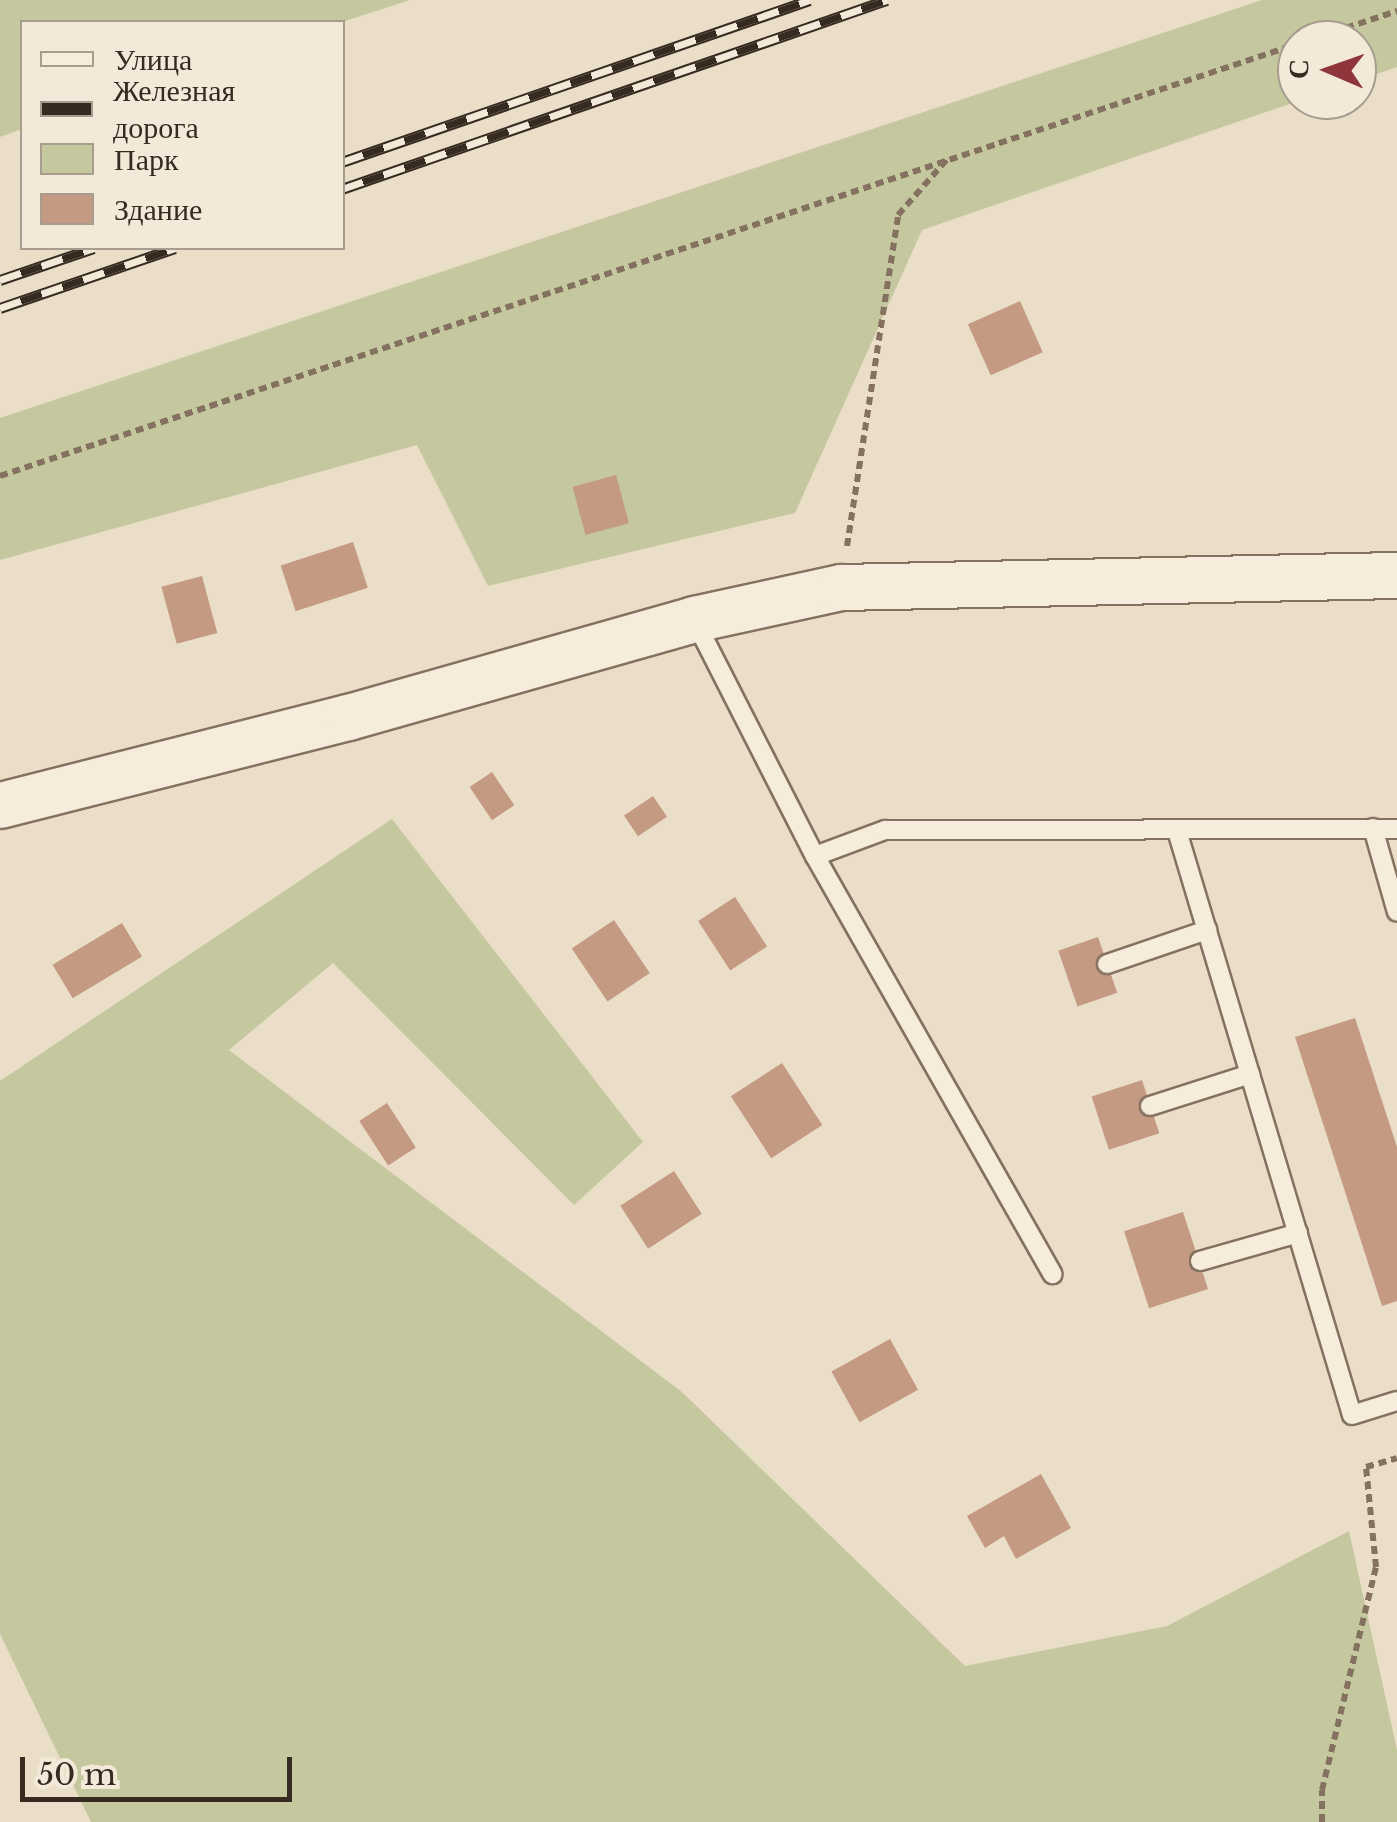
<!DOCTYPE html>
<html>
<head>
<meta charset="utf-8">
<style>
  body { margin:0 }
  #map { position:relative; width:1397px; height:1822px; overflow:hidden; background:#eadec9; font-family:"Libre Baskerville",serif }
  div>[style] { position:absolute }
  .green>* { inset:0; background:#c5c89e }
  .building>* { inset:0; background:#c49a83; transform-origin:0 0 }
  .path>* { height:6px; margin-top:-3px; transform-origin:0; background:repeating-linear-gradient(90deg,#857160 0 8px,transparent 0 13px) }
  .roads { filter:drop-shadow(2px 0 #857160) drop-shadow(-2px 0 #857160) drop-shadow(0 2px #857160) drop-shadow(0 -2px #857160) }
  .service>* { height:18px; margin:-9px; padding:0 9px; transform-origin:9px; border-radius:9px; background:#f6ecdc }
  .tertiary>* { height:45px; margin:-22.5px; padding:0 22.5px; transform-origin:22.5px; border-radius:22.5px; background:#f6ecdc }
  .rail>* { height:11px; margin-top:-5.5px; transform-origin:0; background:repeating-linear-gradient(90deg,#f2e9d8 0 22px,#372b21 0 44px); box-sizing:border-box; border-block:2px solid #372b21 }
  span { translate:-50% -50%; white-space:nowrap; text-align:center; line-height:1.15; -webkit-text-stroke:8px #f2e9d8; paint-order:stroke }
  .legend { position:absolute; left:20px; top:20px; width:325px; height:230px; box-sizing:border-box; background:#f2e9d8; border:2px solid #a79d8f; margin:0; padding:12px 18px; list-style:none; font-size:30px; color:#372b21 }
  .legend li { display:flex; align-items:center; gap:20px; height:50px }
  .legend b { width:50px; border:2px solid #a79d8f }
  .north { position:absolute; left:1277px; top:20px; width:100px; height:100px; box-sizing:border-box; background:#f2e9d8; border:2px solid #a79d8f; border-radius:50%; rotate:272deg; font-size:28px; font-weight:700; line-height:40px; text-align:center; color:#372b21 }
  .north::after { content:''; display:block; margin:auto; width:35px; height:45px; background:#8e363c; clip-path:polygon(50% 0,100% 100%,50% 72%,0 100%) }
  .scale { position:absolute; left:20px; top:1757px; width:272px; height:45px; box-sizing:border-box; border:5px solid #372b21; border-top:0; padding-left:12px; font-size:30px; line-height:35px; white-space:nowrap; color:#372b21; -webkit-text-stroke:8px #f2e9d8; paint-order:stroke }
</style>
</head>
<body>
<div id="map">
  <div class="green">
    <div style="clip-path:polygon(0 0,410px 0,342px 22px,22px 22px,22px 129px,0 137px)"></div>
    <div style="clip-path:polygon(1262px 0,1397px 0,1397px 67px,1357px 81px,1357px 40px,1297px 40px,1301px 100px,922px 230px,795px 513px,488px 586px,417px 445px,0 560px,0 418px)"></div>
    <div style="clip-path:polygon(392px 819px,643px 1142px,574px 1205px,333px 963px,229px 1050px,682px 1392px,965px 1666px,1167px 1626px,1349px 1531px,1397px 1750px,1397px 1822px,91px 1822px,0 1634px,0 1081px)"></div>
  </div>
  <div class="building">
    <div style="left:1020px;top:301px;width:56px;height:57px;rotate:66deg"></div>
    <div style="left:616px;top:475px;width:50px;height:45px;rotate:75deg"></div>
    <div style="left:353px;top:542px;width:48px;height:76px;rotate:72deg"></div>
    <div style="left:202px;top:576px;width:59px;height:42px;rotate:75deg"></div>
    <div style="left:492px;top:772px;width:40px;height:27px;rotate:56deg"></div>
    <div style="left:653px;top:796px;width:25px;height:35px;rotate:56deg"></div>
    <div style="left:735px;top:897px;width:59px;height:44px;rotate:57deg"></div>
    <div style="left:614px;top:920px;width:64px;height:51px;rotate:56deg"></div>
    <div style="left:122px;top:923px;width:39px;height:81px;rotate:59deg"></div>
    <div style="left:1098px;top:937px;width:59px;height:42px;rotate:71deg"></div>
    <div style="clip-path:polygon(1355px 1018px,1397px 1147px,1397px 1301px,1382px 1306px,1295px 1037px)"></div>
    <div style="left:782px;top:1063px;width:74px;height:61px;rotate:57deg"></div>
    <div style="left:1142px;top:1080px;width:56px;height:53px;rotate:72deg"></div>
    <div style="left:387px;top:1103px;width:53px;height:33px;rotate:57deg"></div>
    <div style="left:674px;top:1171px;width:51px;height:64px;rotate:57deg"></div>
    <div style="left:1183px;top:1212px;width:81px;height:62px;rotate:72deg"></div>
    <div style="left:890px;top:1339px;width:58px;height:67px;rotate:61deg"></div>
    <div style="clip-path:polygon(1041px 1474px,1071px 1528px,1016px 1559px,1004px 1536px,985px 1548px,967px 1516px)"></div>
  </div>
  <div class="path">
    <div style="left:1309px;top:40px;width:93px;rotate:-18.2deg"></div>
    <div style="left:0;top:476px;width:1367px;rotate:-18.42deg"></div>
    <div style="left:847px;top:546px;width:335px;rotate:-81.2deg"></div>
    <div style="left:898px;top:215px;width:77px;rotate:-48.7deg"></div>
    <div style="left:1322px;top:1822px;width:32px;rotate:-90deg"></div>
    <div style="left:1322px;top:1790px;width:229px;rotate:-76.4deg"></div>
    <div style="left:1376px;top:1567px;width:100px;rotate:-95.7deg"></div>
    <div style="left:1366px;top:1467px;width:32px;rotate:-16deg"></div>
  </div>
  <div class="roads">
    <div class="service">
      <div style="left:694px;top:619px;width:266px;rotate:63deg"></div>
      <div style="left:815px;top:856px;width:75px;rotate:-20.4deg"></div>
      <div style="left:885px;top:830px;width:512px;rotate:-0.11deg"></div>
      <div style="left:1373px;top:828px;width:87px;rotate:74.1deg"></div>
      <div style="left:1178px;top:834px;width:606px;rotate:73.33deg"></div>
      <div style="left:1352px;top:1415px;width:47px;rotate:-17.3deg"></div>
      <div style="left:815px;top:856px;width:481px;rotate:60.4deg"></div>
      <div style="left:1107px;top:964px;width:106px;rotate:-18.8deg"></div>
      <div style="left:1150px;top:1106px;width:105px;rotate:-17.7deg"></div>
      <div style="left:1200px;top:1261px;width:102px;rotate:-15.9deg"></div>
    </div>
    <div class="tertiary">
      <div style="left:0;top:805px;width:359px;rotate:-14.2deg"></div>
      <div style="left:348px;top:717px;width:360px;rotate:-15.8deg"></div>
      <div style="left:694px;top:619px;width:150px;rotate:-12.3deg"></div>
      <div style="left:841px;top:587px;width:556px;rotate:-1.24deg"></div>
    </div>
  </div>
  <div class="rail">
    <div style="left:342px;top:162px;width:495px;rotate:-19.1deg"></div>
    <div style="left:342px;top:189px;width:577px;rotate:-19.13deg"></div>
    <div style="left:0;top:280px;width:99px;rotate:-18.8deg"></div>
    <div style="left:0;top:308px;width:185px;rotate:-18.9deg"></div>
  </div>
  <ul class="legend">
  <li><b style="height:12px;background:#f6ecdc"></b>Улица</li>
  <li><b style="height:12px;background:#372b21"></b>Железная дорога</li>
  <li><b style="height:28px;background:#c5c89e"></b>Парк</li>
  <li><b style="height:28px;background:#c49a83"></b>Здание</li>
  </ul>
  <div class="north">С</div>
  <div class="scale">50 m</div>
</div>
</body>
</html>
